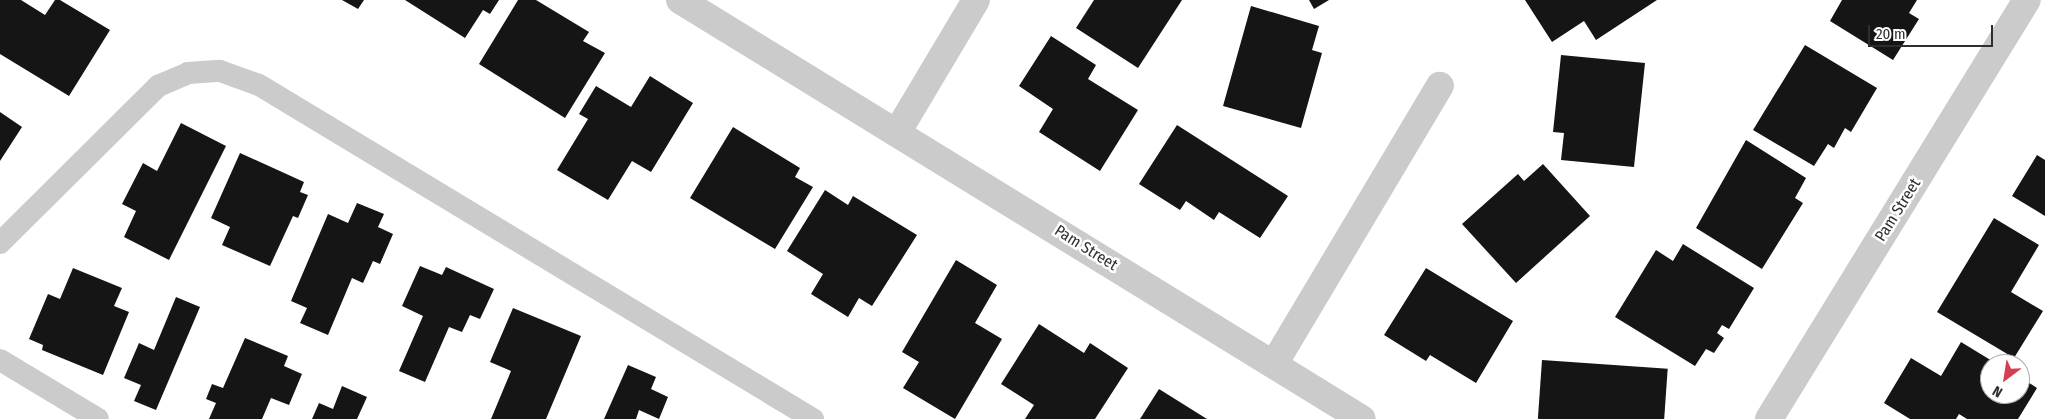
<!DOCTYPE html>
<html>
<head>
<meta charset="utf-8">
<style>
  body { margin:0 }
  #map { position:relative; width:2045px; height:419px; overflow:hidden; background:#fff; font-family:"Fira Sans Condensed",sans-serif }
  div>[style] { position:absolute }
  .building>* { inset:0; background:#151515; transform-origin:0 0 }
  .lane>* { height:22px; margin:-11px; padding:0 11px; transform-origin:11px; border-radius:11px; background:#cbcbcb }
  .street>* { height:28px; margin:-14px; padding:0 14px; transform-origin:14px; border-radius:14px; background:#cbcbcb }
  span { translate:-50% -50%; white-space:nowrap; text-align:center; line-height:1.15; -webkit-text-stroke:5px #fff; paint-order:stroke }
  .street-label { font-size:16px; color:#2e2e2e }
  .north { position:absolute; left:1980px; top:354px; width:50px; height:50px; box-sizing:border-box; background:#fff; border:1px solid #ababab; border-radius:50%; rotate:211deg; font-size:14px; font-weight:700; line-height:20px; text-align:center; color:#2e2e2e }
  .north::after { content:''; display:block; margin:auto; width:18px; height:22px; background:#d4404f; clip-path:polygon(50% 0,100% 100%,50% 72%,0 100%) }
  .scale { position:absolute; left:1868px; top:25px; width:125px; height:22px; box-sizing:border-box; border:2px solid #2e2e2e; border-top:0; padding-left:6px; font-size:15px; line-height:18px; white-space:nowrap; color:#2e2e2e; -webkit-text-stroke:4px #fff; paint-order:stroke }
</style>
</head>
<body>
<div id="map">
  <div class="building">
    <div style="clip-path:polygon(0 0,21px 0,45px 15px,55px 0,60px 0,110px 30px,69px 96px,0 54px)"></div>
    <div style="clip-path:polygon(342px 0,364px 0,358px 9px)"></div>
    <div style="clip-path:polygon(405px 0,499px 0,490px 14px,483px 10px,465px 38px)"></div>
    <div style="clip-path:polygon(518px 0,536px 0,589px 32px,583px 41px,605px 53px,565px 118px,479px 64px)"></div>
    <div style="clip-path:polygon(1094px 0,1182px 0,1138px 68px,1076px 28px)"></div>
    <div style="clip-path:polygon(1309px 0,1329px 0,1314px 9px)"></div>
    <div style="clip-path:polygon(1525px 0,1657px 0,1596px 40px,1584px 21px,1552px 42px)"></div>
    <div style="clip-path:polygon(1842px 0,1917px 0,1909px 13px,1919px 19px,1893px 60px,1830px 21px)"></div>
    <div style="clip-path:polygon(1251px 6px,1319px 26px,1312px 50px,1322px 53px,1301px 128px,1223px 106px)"></div>
    <div style="clip-path:polygon(1051px 36px,1096px 65px,1088px 79px,1138px 110px,1100px 171px,1039px 132px,1053px 109px,1019px 86px)"></div>
    <div style="clip-path:polygon(1805px 45px,1877px 88px,1851px 132px,1845px 128px,1834px 148px,1828px 144px,1814px 166px,1753px 130px)"></div>
    <div style="clip-path:polygon(1561px 55px,1645px 63px,1634px 167px,1561px 160px,1564px 133px,1553px 132px)"></div>
    <div style="clip-path:polygon(650px 76px,693px 103px,651px 172px,632px 161px,608px 200px,557px 170px,588px 119px,579px 114px,596px 86px,631px 107px)"></div>
    <div style="clip-path:polygon(0 112px,22px 127px,0 161px)"></div>
    <div style="clip-path:polygon(181px 123px,226px 146px,169px 260px,124px 237px,136px 211px,122px 204px,143px 163px,157px 171px)"></div>
    <div style="clip-path:polygon(1177px 125px,1288px 196px,1260px 238px,1219px 212px,1214px 220px,1186px 201px,1180px 210px,1139px 184px)"></div>
    <div style="clip-path:polygon(733px 127px,800px 168px,795px 177px,813px 187px,775px 249px,690px 198px)"></div>
    <div style="clip-path:polygon(1746px 140px,1806px 178px,1795px 198px,1803px 203px,1762px 269px,1696px 228px)"></div>
    <div style="clip-path:polygon(240px 153px,304px 182px,300px 192px,308px 195px,298px 218px,293px 216px,270px 266px,222px 245px,230px 227px,211px 218px)"></div>
    <div style="clip-path:polygon(2037px 155px,2045px 160px,2045px 216px,2012px 196px)"></div>
    <div style="clip-path:polygon(1543px 164px,1590px 216px,1516px 283px,1462px 224px,1518px 174px,1524px 181px)"></div>
    <div style="clip-path:polygon(825px 190px,848px 205px,853px 196px,917px 235px,872px 306px,859px 298px,848px 317px,811px 294px,823px 274px,787px 251px)"></div>
    <div style="clip-path:polygon(357px 203px,384px 214px,378px 227px,393px 234px,380px 264px,373px 261px,363px 283px,352px 278px,328px 335px,300px 323px,307px 308px,291px 301px,328px 214px,348px 223px)"></div>
    <div style="clip-path:polygon(1994px 218px,2039px 245px,2011px 292px,2043px 311px,2014px 358px,1937px 312px)"></div>
    <div style="clip-path:polygon(1683px 244px,1754px 288px,1729px 329px,1722px 325px,1717px 333px,1724px 338px,1714px 353px,1706px 349px,1695px 366px,1615px 317px,1656px 250px,1673px 261px)"></div>
    <div style="clip-path:polygon(956px 260px,997px 285px,975px 323px,1002px 339px,955px 419px,903px 388px,919px 362px,902px 352px)"></div>
    <div style="clip-path:polygon(420px 266px,442px 275px,446px 267px,494px 289px,480px 319px,470px 315px,462px 332px,449px 327px,425px 382px,399px 371px,423px 316px,402px 306px)"></div>
    <div style="clip-path:polygon(73px 268px,122px 288px,114px 306px,129px 312px,103px 375px,42px 350px,43px 345px,29px 339px,48px 294px,60px 299px)"></div>
    <div style="clip-path:polygon(1426px 268px,1513px 321px,1476px 383px,1430px 355px,1426px 361px,1384px 335px)"></div>
    <div style="clip-path:polygon(176px 297px,200px 307px,156px 410px,134px 401px,141px 385px,124px 378px,139px 343px,154px 350px)"></div>
    <div style="clip-path:polygon(513px 308px,581px 336px,546px 419px,491px 419px,511px 371px,490px 362px)"></div>
    <div style="clip-path:polygon(1039px 324px,1084px 353px,1090px 343px,1128px 368px,1095px 419px,1025px 419px,1034px 405px,1001px 384px)"></div>
    <div style="clip-path:polygon(245px 338px,288px 356px,284px 366px,302px 374px,289px 405px,271px 398px,262px 419px,209px 419px,216px 403px,206px 399px,212px 384px,223px 388px)"></div>
    <div style="clip-path:polygon(1961px 342px,1997px 364px,1990px 364px,1990px 394px,2020px 394px,2020px 377px,2037px 388px,2018px 419px,1967px 419px,1959px 414px,1956px 419px,1910px 419px,1884px 403px,1911px 358px,1941px 376px)"></div>
    <div style="left:1542px;top:360px;width:126px;height:59px;rotate:4deg"></div>
    <div style="clip-path:polygon(628px 365px,656px 377px,651px 389px,668px 397px,659px 419px,639px 410px,636px 419px,604px 419px)"></div>
    <div style="clip-path:polygon(342px 386px,367px 397px,357px 419px,312px 419px,319px 403px,333px 409px)"></div>
    <div style="clip-path:polygon(1159px 389px,1207px 419px,1140px 419px)"></div>
  </div>
  <div class="lane">
    <div style="left:0;top:243px;width:223px;rotate:-44.8deg"></div>
    <div style="left:158px;top:86px;width:33px;rotate:-23deg"></div>
    <div style="left:188px;top:73px;width:32px;rotate:-4deg"></div>
    <div style="left:220px;top:71px;width:41px;rotate:19.7deg"></div>
    <div style="left:259px;top:85px;width:647px;rotate:31.09deg"></div>
    <div style="left:0;top:360px;width:114px;rotate:31deg"></div>
  </div>
  <div class="street">
    <div style="left:680px;top:0;width:800px;rotate:31.57deg"></div>
    <div style="left:898px;top:131px;width:152px;rotate:-59.2deg"></div>
    <div style="left:1274px;top:364px;width:324px;rotate:-59.2deg"></div>
    <div style="left:1769px;top:419px;width:492px;rotate:-58.4deg"></div>
  </div>
  <div class="street-label">
    <span style="left:1898px;top:210px;rotate:-58deg">Pam Street</span>
    <span style="left:1086px;top:248px;rotate:32deg">Pam Street</span>
  </div>
  <div class="north">N</div>
  <div class="scale">20 m</div>
</div>
</body>
</html>
